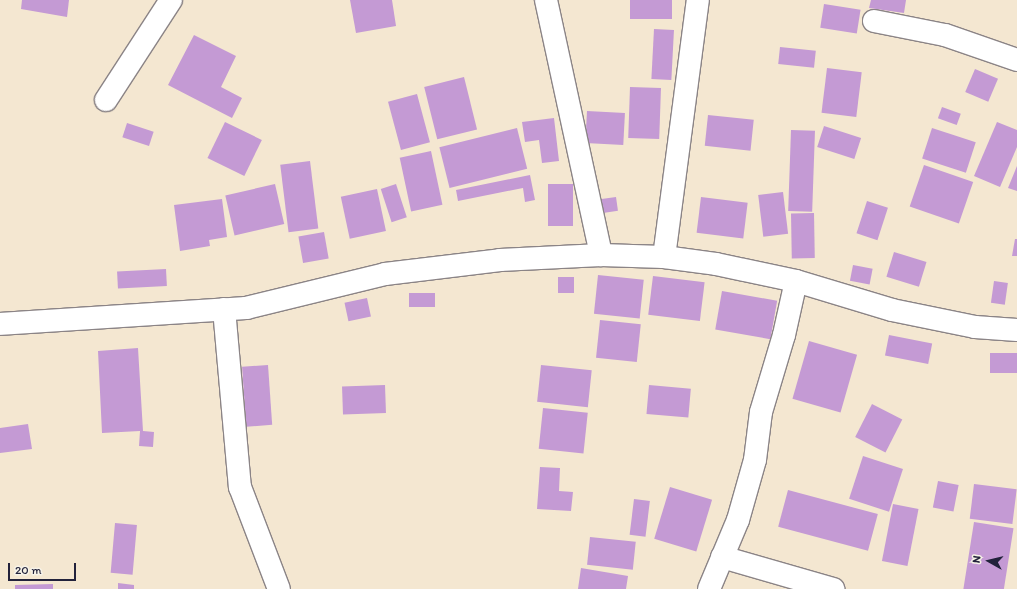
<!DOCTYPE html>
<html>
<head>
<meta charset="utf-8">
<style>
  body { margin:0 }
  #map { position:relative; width:1017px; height:589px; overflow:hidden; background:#f4e7d1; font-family:Itim,sans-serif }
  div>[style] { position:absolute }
  .building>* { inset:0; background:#c49ad4; transform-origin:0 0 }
  .roads { filter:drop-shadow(1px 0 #8b8486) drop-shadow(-1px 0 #8b8486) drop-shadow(0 1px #8b8486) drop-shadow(0 -1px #8b8486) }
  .minor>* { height:22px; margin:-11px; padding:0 11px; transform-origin:11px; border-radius:11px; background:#fff }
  span { translate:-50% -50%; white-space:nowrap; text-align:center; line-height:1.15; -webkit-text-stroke:4px #f7f3e8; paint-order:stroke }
  .north { position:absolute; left:969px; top:541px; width:40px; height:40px; -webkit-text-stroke:3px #f7f3e8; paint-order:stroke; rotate:278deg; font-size:11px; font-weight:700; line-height:16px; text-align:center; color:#22223b }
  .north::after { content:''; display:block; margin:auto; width:14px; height:18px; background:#22223b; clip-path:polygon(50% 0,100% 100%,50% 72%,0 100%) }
  .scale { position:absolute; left:8px; top:563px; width:68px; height:18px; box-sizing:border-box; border:2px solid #22223b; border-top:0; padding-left:5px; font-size:12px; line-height:14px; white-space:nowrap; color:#22223b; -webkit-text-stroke:3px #f7f3e8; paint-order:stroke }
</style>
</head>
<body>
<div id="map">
  <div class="building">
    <div style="clip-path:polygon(22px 0,69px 0,67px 17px,21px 9px)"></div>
    <div style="clip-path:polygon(350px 0,392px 0,396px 26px,356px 33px)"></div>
    <div style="left:630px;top:0;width:42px;height:19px"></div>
    <div style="clip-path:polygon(871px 0,906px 0,904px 13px,869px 8px)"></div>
    <div style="left:824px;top:4px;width:37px;height:24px;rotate:9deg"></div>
    <div style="left:654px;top:29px;width:20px;height:50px;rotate:3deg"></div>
    <div style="clip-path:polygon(194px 35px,236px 56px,221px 87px,242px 98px,232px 118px,168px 85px)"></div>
    <div style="left:780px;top:47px;width:36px;height:17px;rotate:6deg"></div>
    <div style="left:827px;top:68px;width:35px;height:45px;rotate:7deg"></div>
    <div style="left:975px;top:69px;width:25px;height:25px;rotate:23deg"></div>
    <div style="left:464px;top:77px;width:54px;height:41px;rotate:76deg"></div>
    <div style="left:630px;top:87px;width:31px;height:51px;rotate:2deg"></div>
    <div style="left:417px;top:94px;width:50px;height:30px;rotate:75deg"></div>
    <div style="left:942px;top:107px;width:20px;height:12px;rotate:20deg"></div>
    <div style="left:587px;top:111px;width:38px;height:32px;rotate:3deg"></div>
    <div style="left:708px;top:115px;width:46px;height:31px;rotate:6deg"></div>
    <div style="clip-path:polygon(554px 118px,559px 161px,542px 163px,539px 140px,525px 142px,522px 122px)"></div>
    <div style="left:225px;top:122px;width:41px;height:40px;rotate:26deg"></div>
    <div style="clip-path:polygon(997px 122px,1017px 130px,1017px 147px,1000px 187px,974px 176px)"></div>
    <div style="left:127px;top:123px;width:28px;height:15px;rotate:18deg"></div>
    <div style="left:824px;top:126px;width:39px;height:22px;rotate:18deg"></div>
    <div style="left:517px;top:128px;width:42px;height:80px;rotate:76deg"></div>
    <div style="left:932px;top:128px;width:46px;height:32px;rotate:18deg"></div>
    <div style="left:791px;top:130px;width:24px;height:81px;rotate:2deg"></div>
    <div style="left:431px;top:151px;width:55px;height:32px;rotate:78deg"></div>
    <div style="left:310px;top:161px;width:68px;height:30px;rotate:83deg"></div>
    <div style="left:924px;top:165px;width:52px;height:44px;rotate:19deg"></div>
    <div style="clip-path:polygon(1017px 166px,1017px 191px,1008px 188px)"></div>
    <div style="clip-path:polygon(530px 175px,535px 200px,525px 202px,523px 188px,458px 201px,456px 190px)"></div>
    <div style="left:275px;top:184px;width:41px;height:51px;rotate:77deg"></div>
    <div style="left:396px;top:184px;width:35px;height:16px;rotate:72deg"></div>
    <div style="left:548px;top:184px;width:25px;height:42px"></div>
    <div style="left:377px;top:189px;width:43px;height:37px;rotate:78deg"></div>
    <div style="left:783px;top:192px;width:42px;height:25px;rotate:83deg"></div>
    <div style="left:616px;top:197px;width:14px;height:20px;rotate:82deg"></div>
    <div style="left:701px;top:197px;width:47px;height:36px;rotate:7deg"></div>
    <div style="clip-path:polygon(222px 199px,227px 237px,209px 240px,210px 246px,180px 251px,174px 205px)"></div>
    <div style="left:867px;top:201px;width:22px;height:34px;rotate:18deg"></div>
    <div style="left:814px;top:213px;width:45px;height:23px;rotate:89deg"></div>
    <div style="left:324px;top:232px;width:27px;height:26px;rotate:80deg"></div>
    <div style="clip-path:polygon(1015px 239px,1017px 239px,1017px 256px,1012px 256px)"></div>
    <div style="left:894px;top:252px;width:34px;height:26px;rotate:17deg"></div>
    <div style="left:853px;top:265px;width:20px;height:16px;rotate:11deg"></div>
    <div style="left:166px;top:269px;width:17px;height:49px;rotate:87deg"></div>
    <div style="left:598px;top:275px;width:46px;height:39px;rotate:6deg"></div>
    <div style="left:653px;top:276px;width:52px;height:39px;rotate:7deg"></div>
    <div style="left:558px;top:277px;width:16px;height:16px"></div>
    <div style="left:994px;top:281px;width:14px;height:22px;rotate:8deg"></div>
    <div style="left:722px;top:291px;width:56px;height:39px;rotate:10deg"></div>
    <div style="left:409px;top:293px;width:26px;height:14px"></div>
    <div style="left:367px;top:298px;width:19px;height:23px;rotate:78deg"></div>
    <div style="left:600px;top:320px;width:41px;height:38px;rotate:6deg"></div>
    <div style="left:889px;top:335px;width:44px;height:21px;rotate:11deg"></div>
    <div style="left:809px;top:341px;width:50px;height:60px;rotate:16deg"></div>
    <div style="clip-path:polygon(138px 348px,143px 431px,154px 432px,153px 447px,139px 446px,140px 431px,102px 433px,98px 351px)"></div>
    <div style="left:990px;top:353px;width:27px;height:20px"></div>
    <div style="left:268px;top:365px;width:60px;height:26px;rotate:86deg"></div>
    <div style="left:541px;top:365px;width:51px;height:37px;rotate:6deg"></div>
    <div style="left:385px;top:385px;width:28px;height:43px;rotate:88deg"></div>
    <div style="left:649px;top:385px;width:42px;height:29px;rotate:5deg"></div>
    <div style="left:872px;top:404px;width:34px;height:37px;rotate:27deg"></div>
    <div style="left:543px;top:408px;width:45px;height:41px;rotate:6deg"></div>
    <div style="clip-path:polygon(28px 424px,32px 449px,0 453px,0 428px)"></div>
    <div style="left:863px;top:456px;width:42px;height:45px;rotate:18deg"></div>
    <div style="clip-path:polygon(540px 467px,560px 468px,559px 491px,573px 492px,571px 511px,537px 509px)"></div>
    <div style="left:938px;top:481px;width:21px;height:27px;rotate:11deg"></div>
    <div style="left:974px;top:484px;width:43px;height:35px;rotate:7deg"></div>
    <div style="left:670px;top:487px;width:44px;height:54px;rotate:17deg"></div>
    <div style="left:788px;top:490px;width:93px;height:38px;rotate:15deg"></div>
    <div style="left:634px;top:499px;width:16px;height:36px;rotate:7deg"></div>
    <div style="left:893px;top:504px;width:26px;height:58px;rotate:11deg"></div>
    <div style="left:974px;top:522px;width:40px;height:68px;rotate:9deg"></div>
    <div style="left:115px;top:523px;width:22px;height:50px;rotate:5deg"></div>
    <div style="left:590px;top:537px;width:46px;height:28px;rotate:6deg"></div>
    <div style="clip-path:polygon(581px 568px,628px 576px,626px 589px,578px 589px)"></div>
    <div style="clip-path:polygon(118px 583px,134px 585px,134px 589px,118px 589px)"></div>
    <div style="clip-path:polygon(53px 584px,53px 589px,15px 589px,15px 585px)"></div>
  </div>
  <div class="roads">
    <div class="minor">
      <div style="left:546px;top:0;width:261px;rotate:77.8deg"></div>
      <div style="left:874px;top:21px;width:72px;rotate:11.2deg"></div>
      <div style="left:945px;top:35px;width:76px;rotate:19.1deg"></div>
      <div style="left:106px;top:100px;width:119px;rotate:-57deg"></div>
      <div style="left:664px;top:257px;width:259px;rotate:-82.5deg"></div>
      <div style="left:224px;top:309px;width:179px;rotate:84.9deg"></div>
      <div style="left:240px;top:487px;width:109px;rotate:69.1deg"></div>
      <div style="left:0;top:324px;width:247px;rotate:-3.7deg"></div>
      <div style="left:246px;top:308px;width:143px;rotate:-13.7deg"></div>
      <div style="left:385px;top:274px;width:116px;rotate:-6.9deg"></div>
      <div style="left:500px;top:260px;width:101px;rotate:-2.8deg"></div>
      <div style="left:601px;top:255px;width:63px;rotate:1.8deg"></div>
      <div style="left:664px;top:257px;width:52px;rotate:7.7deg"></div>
      <div style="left:716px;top:264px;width:82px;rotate:12deg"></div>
      <div style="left:796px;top:281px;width:100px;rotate:16.8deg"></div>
      <div style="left:892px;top:310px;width:85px;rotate:11.6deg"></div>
      <div style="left:975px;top:327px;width:42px;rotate:4.1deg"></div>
      <div style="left:722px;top:557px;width:116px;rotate:16.1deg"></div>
      <div style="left:709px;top:589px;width:75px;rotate:-67.2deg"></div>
      <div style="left:738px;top:520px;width:62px;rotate:-74.2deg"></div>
      <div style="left:755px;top:460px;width:48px;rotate:-82.9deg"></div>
      <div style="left:761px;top:412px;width:80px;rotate:-73.4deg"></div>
      <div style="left:784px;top:335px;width:55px;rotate:-77.5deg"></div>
    </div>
  </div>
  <div class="north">N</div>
  <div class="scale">20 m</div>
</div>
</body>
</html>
